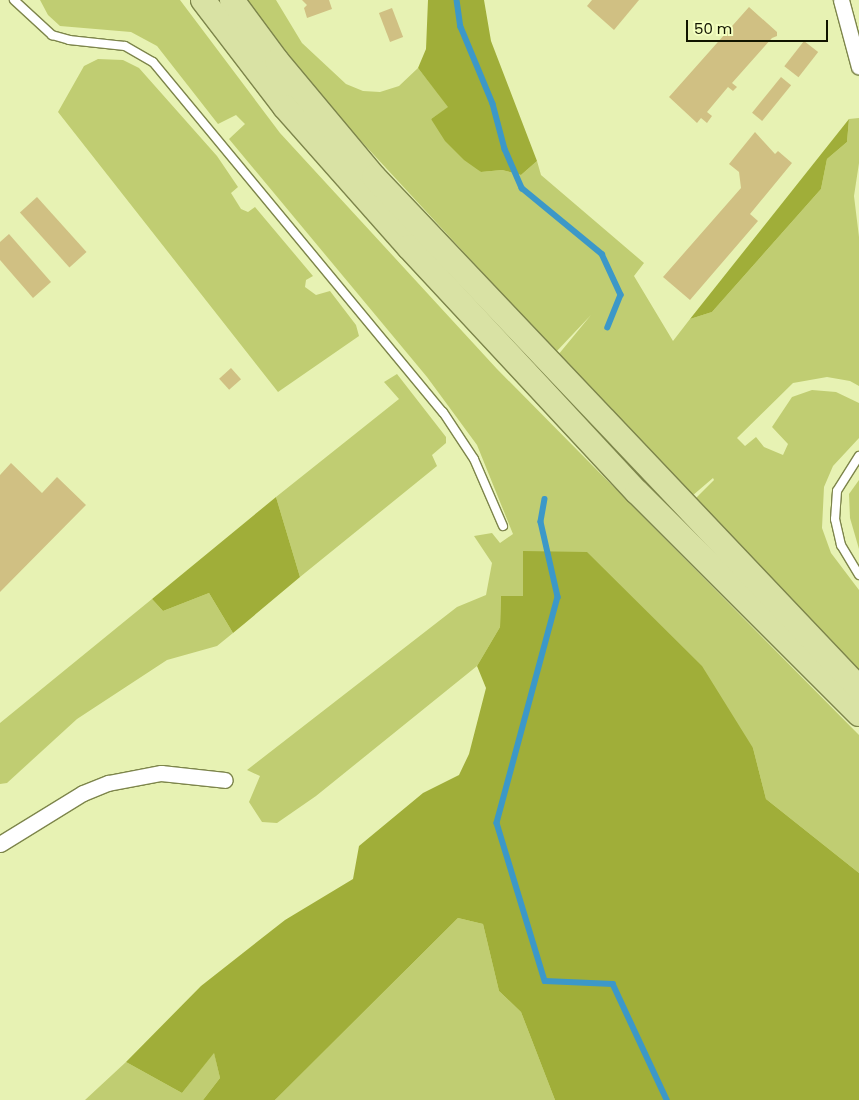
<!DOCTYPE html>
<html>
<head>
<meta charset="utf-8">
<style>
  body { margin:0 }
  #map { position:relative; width:859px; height:1100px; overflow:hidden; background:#e7f2b3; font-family:Poppins,sans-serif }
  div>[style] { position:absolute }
  .green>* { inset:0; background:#c0cd72 }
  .forest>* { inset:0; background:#a0ae39 }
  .stream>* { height:5.5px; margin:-2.75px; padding:0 2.75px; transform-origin:2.75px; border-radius:2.75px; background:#3c98c8 }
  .building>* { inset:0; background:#d0c083; transform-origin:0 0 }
  .roads { filter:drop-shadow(1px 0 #7d854b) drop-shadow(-1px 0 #7d854b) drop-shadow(0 1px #7d854b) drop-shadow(0 -1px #7d854b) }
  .service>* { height:8px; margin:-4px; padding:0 4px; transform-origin:4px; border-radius:4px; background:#fff }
  .minor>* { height:15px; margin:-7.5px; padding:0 7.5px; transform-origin:7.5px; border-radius:7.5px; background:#fff }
  .primary>* { height:24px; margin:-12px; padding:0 12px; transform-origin:12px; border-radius:12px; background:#d9e2a4 }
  span { translate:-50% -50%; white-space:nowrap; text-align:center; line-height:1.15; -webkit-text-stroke:4.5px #f4ffc0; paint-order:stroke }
  .scale { position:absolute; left:686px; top:20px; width:142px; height:22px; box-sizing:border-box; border:2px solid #111400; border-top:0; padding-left:6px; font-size:15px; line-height:18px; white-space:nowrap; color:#111400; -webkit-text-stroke:4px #f4ffc0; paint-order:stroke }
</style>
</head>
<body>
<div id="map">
  <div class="green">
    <div style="clip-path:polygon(40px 0,180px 0,280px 133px,497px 369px,859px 735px,859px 873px,766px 799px,753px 748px,523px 597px,501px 596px,500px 627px,477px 666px,316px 796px,277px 823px,262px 822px,249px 802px,260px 776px,247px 770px,457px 607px,486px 595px,492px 563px,474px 536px,492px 533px,500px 543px,513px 534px,477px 445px,427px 377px,229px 139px,245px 124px,236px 115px,218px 124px,157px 46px,131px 32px,60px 26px,48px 15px)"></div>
    <div style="clip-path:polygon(247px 0,276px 0,302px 43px,346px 84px,363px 91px,380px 92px,399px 86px,418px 68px,449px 107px,431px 119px,481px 172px,502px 170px,521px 175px,537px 161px,541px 175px,644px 263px,634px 276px,673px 341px,690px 319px,712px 312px,821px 189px,827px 159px,847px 142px,849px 119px,859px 118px,859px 163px,854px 196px,859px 237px,859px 386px,850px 381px,827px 377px,793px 383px,737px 438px,745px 446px,756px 437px,764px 447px,783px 455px,788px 444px,772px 427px,792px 397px,812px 390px,836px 392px,859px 403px,859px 438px,833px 466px,824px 487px,822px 528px,831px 553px,859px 590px,859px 672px,694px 500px,714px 480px,713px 478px,692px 496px,558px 355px,591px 315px,556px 352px,325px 102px)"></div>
    <div style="clip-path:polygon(98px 59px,123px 60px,139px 68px,217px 156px,238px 187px,231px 193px,241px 209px,248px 212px,255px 207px,313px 276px,306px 280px,305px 287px,316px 295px,330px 291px,356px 325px,359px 336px,278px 392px,58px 112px,84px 66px)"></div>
    <div style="clip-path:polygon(397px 374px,446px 437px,446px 443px,432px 455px,437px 466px,300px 577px,276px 497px,399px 399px,384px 382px)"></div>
    <div style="clip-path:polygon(859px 480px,859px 549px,850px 518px,849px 494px)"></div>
    <div style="clip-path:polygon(209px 593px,233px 633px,217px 646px,167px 660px,77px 719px,7px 783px,0 784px,0 723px,152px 599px,163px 611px)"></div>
    <div style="clip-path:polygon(458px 918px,483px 924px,499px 991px,521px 1012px,555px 1100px,275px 1100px)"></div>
    <div style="clip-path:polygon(214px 1052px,220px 1078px,203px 1100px,85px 1100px,126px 1062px,182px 1093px)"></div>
  </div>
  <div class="forest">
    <div style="clip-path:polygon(428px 0,484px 0,491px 41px,537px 161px,521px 175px,502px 170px,481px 172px,464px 160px,445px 141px,431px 119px,448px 107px,418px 68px,426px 49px)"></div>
    <div style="clip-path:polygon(849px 119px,847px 142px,827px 159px,821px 189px,712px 312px,690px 319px)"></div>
    <div style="clip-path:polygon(276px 497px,300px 577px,244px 624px,233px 633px,209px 593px,163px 611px,152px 599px)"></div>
    <div style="clip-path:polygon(523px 551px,587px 552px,702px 666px,753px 748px,766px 799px,859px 873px,859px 1100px,555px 1100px,521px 1012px,499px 991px,483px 924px,458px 918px,275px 1100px,203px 1100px,220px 1078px,214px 1053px,182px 1093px,126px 1062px,201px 986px,285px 920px,353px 879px,359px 846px,423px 793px,459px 775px,469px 754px,486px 688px,477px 666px,500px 627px,501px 596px,523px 596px)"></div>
  </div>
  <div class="stream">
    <div style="left:457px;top:0;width:27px;rotate:82deg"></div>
    <div style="left:461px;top:27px;width:83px;rotate:67.4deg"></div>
    <div style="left:493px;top:104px;width:47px;rotate:75.1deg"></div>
    <div style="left:505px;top:149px;width:43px;rotate:66.4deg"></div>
    <div style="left:522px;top:188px;width:104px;rotate:39.5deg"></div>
    <div style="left:602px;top:254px;width:45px;rotate:65.1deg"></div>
    <div style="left:621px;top:295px;width:35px;rotate:112deg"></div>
    <div style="left:545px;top:499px;width:23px;rotate:100deg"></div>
    <div style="left:541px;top:522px;width:77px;rotate:77.2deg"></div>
    <div style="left:558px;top:597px;width:234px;rotate:105.1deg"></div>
    <div style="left:497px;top:823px;width:165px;rotate:73.1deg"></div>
    <div style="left:545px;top:981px;width:68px;rotate:2.5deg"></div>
    <div style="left:613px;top:984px;width:128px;rotate:65deg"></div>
  </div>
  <div class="building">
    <div style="clip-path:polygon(302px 0,329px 0,332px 9px,307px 18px,304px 8px,307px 5px)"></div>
    <div style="clip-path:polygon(592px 0,639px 0,614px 30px,587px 6px)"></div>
    <div style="clip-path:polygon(749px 7px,777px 32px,777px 36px,772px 38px,732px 83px,737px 87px,733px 91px,728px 87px,707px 112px,712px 116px,707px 123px,701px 118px,697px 123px,669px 97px)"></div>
    <div style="left:392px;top:8px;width:31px;height:14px;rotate:69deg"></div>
    <div style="left:804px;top:41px;width:18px;height:32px;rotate:38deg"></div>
    <div style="left:781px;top:77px;width:13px;height:46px;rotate:39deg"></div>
    <div style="clip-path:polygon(755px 132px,775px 154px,778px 151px,792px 163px,750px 214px,758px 221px,690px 300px,663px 277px,741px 188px,739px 172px,729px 164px)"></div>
    <div style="left:37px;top:197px;width:74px;height:23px;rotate:48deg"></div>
    <div style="clip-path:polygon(9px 234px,51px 282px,33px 298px,0 260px,0 242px)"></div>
    <div style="left:231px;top:368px;width:15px;height:16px;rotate:48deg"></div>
    <div style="clip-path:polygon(11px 463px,42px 493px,57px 477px,86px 505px,0 592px,0 475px)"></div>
  </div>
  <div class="roads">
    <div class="service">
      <div style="left:14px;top:0;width:52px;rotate:42.6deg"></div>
      <div style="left:52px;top:35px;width:18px;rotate:16deg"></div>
      <div style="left:69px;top:40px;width:56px;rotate:6.1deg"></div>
      <div style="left:125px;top:46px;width:32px;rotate:30deg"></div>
      <div style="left:153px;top:62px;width:455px;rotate:50.4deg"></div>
      <div style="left:443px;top:412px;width:56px;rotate:56.6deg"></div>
      <div style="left:474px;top:459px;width:73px;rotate:66.6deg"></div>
      <div style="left:859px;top:456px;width:41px;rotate:122.2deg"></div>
      <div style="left:837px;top:491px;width:28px;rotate:94deg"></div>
      <div style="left:835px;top:519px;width:27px;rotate:77deg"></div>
      <div style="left:841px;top:545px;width:35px;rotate:59deg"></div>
    </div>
    <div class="minor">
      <div style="left:841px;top:0;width:69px;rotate:75deg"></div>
      <div style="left:0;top:844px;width:97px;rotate:-31.6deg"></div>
      <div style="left:83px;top:793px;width:27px;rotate:-22deg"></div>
      <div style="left:108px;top:783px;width:54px;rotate:-10.7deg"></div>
      <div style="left:161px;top:773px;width:64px;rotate:6.2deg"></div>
    </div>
    <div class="primary">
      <div style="left:203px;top:0;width:135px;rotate:52.5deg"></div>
      <div style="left:285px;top:107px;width:187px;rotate:48.5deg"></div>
      <div style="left:409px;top:247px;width:335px;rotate:47.1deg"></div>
      <div style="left:637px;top:492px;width:314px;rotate:45deg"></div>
      <div style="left:232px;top:0;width:76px;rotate:53.6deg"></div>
      <div style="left:277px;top:61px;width:151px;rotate:50.1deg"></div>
      <div style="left:374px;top:177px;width:705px;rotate:46.5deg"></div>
    </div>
  </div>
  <div class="scale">50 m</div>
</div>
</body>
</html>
